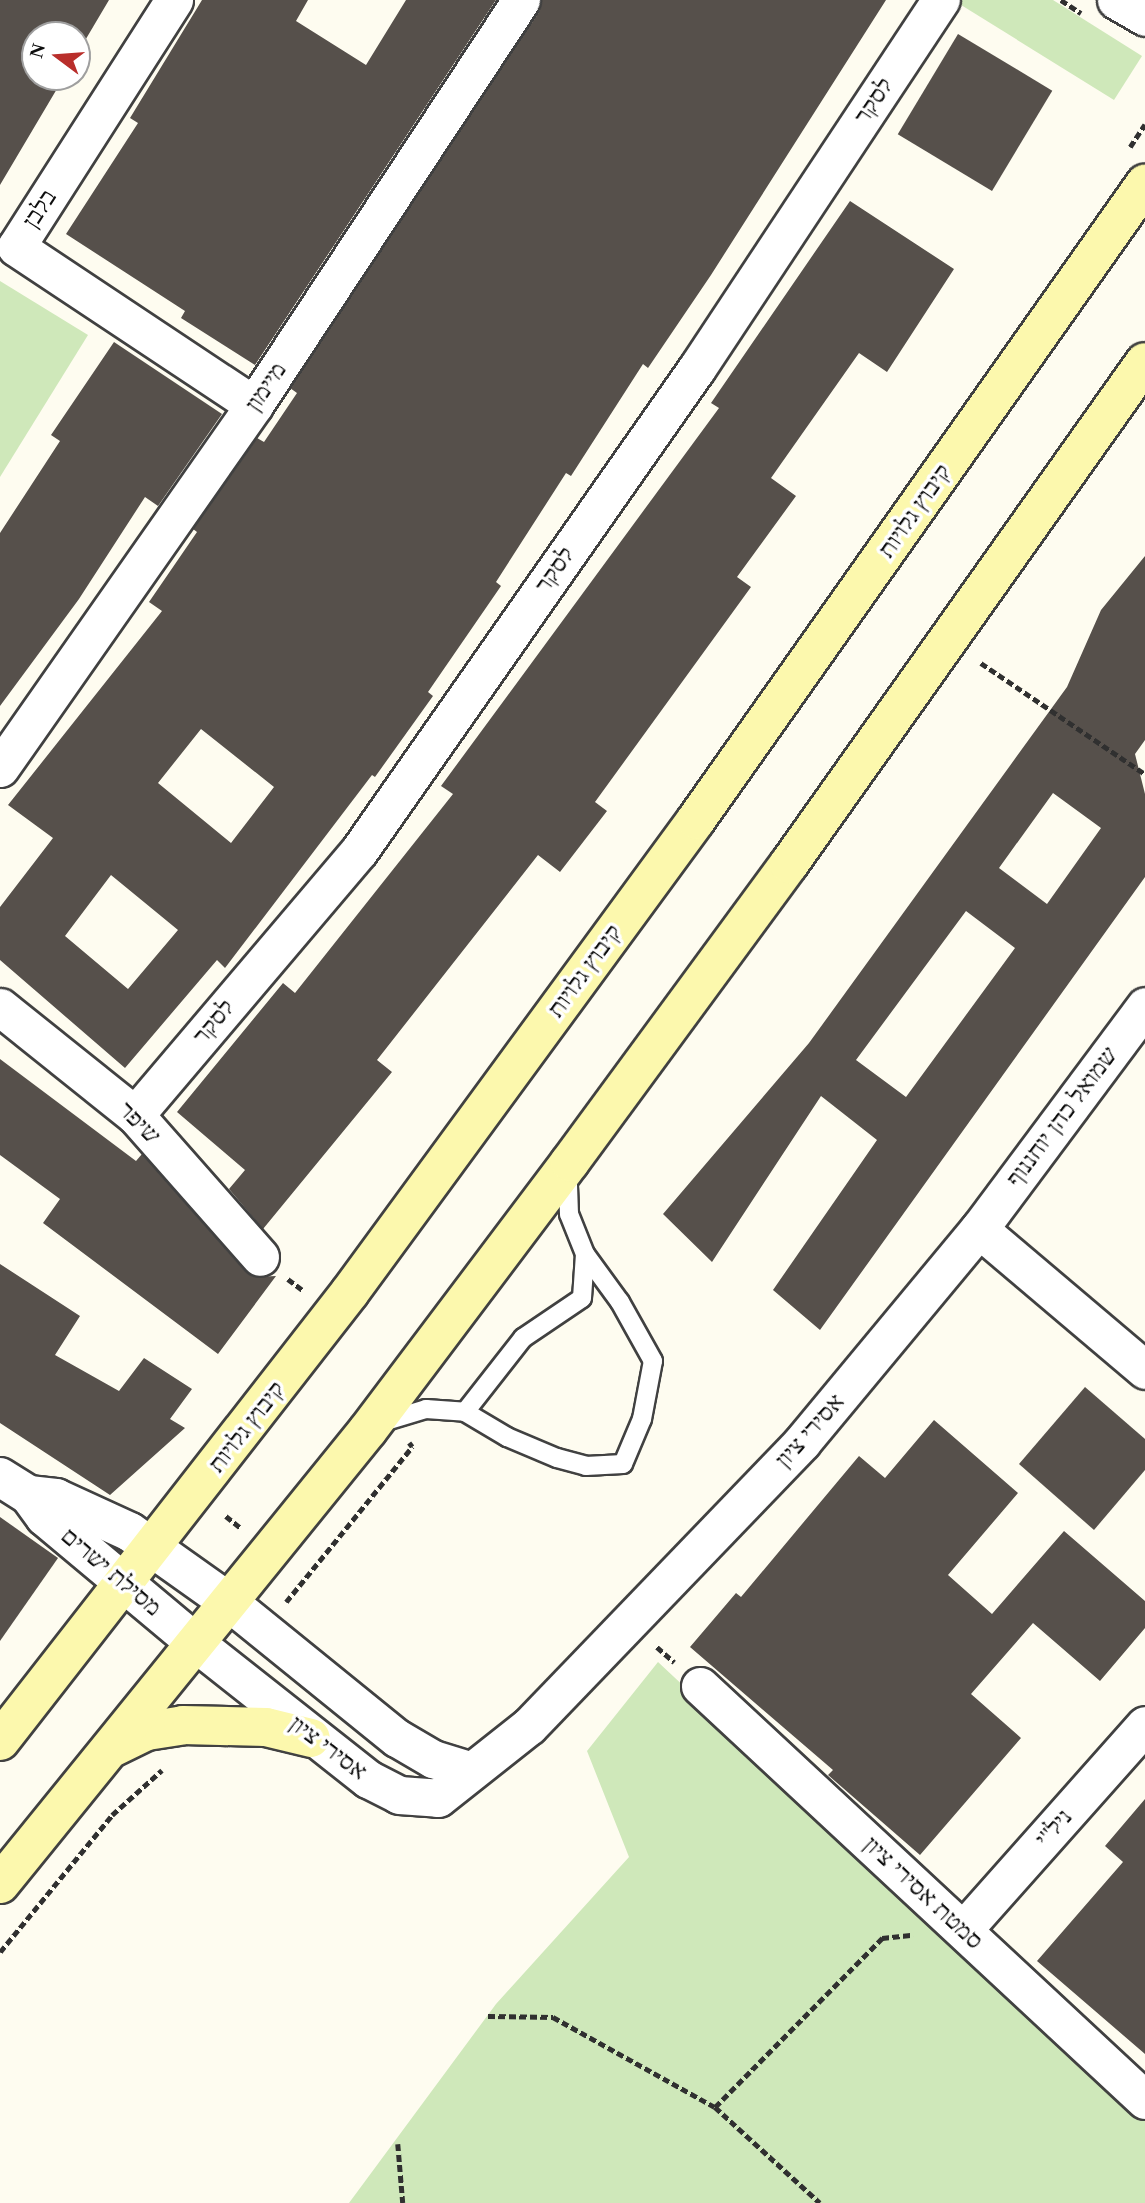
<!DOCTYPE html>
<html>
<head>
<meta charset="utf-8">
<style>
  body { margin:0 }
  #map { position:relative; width:1145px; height:2203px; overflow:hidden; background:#fefcf0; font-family:"Times New Roman","Noto Sans Hebrew",serif }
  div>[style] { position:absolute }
  .green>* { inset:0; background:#cfe8ba }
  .building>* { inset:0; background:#56504b; transform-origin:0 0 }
  .path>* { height:4.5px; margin-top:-2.25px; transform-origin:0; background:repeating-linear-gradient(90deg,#303030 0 7px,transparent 0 10.5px) }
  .roads { filter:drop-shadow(2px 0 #414141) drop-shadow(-2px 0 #414141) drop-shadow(0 2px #414141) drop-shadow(0 -2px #414141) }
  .service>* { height:18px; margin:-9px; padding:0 9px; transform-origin:9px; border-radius:9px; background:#fff }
  .minor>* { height:37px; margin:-18.5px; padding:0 18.5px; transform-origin:18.5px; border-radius:18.5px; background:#fff }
  .tertiary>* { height:38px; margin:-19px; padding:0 19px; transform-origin:19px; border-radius:19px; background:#fff }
  .secondary>* { height:38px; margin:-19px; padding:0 19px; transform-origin:19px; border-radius:19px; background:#fcf8ad }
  span { translate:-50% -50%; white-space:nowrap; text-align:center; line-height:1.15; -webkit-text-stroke:7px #fff; paint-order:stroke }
  .street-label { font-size:24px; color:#0e0e0e }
  .north { position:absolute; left:21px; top:21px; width:70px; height:70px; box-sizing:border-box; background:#fff; border:2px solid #9f9f9f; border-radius:50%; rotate:286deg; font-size:19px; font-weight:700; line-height:28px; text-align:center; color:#0e0e0e }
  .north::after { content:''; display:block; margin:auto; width:24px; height:32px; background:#b92e2b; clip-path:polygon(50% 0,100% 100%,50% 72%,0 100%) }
</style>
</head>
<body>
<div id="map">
  <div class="green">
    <div style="clip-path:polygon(953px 0,1053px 0,1142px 56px,1114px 100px)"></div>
    <div style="clip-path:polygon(0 281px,88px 335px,0 477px)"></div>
    <div style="clip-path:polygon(658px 1662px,1145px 2118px,1145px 2203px,349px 2203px,496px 2004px,629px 1857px,587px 1751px)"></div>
  </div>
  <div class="building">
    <div style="clip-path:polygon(0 0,109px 0,77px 54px,77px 35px,35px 35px,35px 77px,64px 77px,0 185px)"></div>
    <div style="clip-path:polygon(202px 0,308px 0,296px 21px,366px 65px,406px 0,496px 0,255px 365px,181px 318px,185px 311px,66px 234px,138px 123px,130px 118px)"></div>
    <div style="clip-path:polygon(evenodd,542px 0,886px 0,711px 275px,648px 368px,643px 364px,571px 476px,566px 473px,496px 582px,501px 586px,428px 692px,433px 696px,375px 777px,372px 775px,225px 968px,217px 960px,125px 1068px,0 960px,0 907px,53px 838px,8px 805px,162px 611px,149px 602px,197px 532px,193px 529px,257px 438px,264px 442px,297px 393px,290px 388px,539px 12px,542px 0,201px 729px,274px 787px,231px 843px,158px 783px,201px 729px,542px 0,111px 875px,178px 930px,128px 989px,65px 936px,111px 875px)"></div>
    <div style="left:958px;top:34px;width:110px;height:117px;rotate:31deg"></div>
    <div style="clip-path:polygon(850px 201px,954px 269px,887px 372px,859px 353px,771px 478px,796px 496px,737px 577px,751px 587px,595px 802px,607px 811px,560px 872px,538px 855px,377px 1060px,392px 1072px,263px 1229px,229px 1189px,245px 1170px,177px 1112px,283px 983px,295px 993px,453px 794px,441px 786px,719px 408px,711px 403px)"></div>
    <div style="clip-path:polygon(114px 342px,222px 414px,158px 506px,145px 497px,79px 599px,0 706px,0 533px,60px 441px,51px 435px)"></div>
    <div style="clip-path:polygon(evenodd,1145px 556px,1145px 740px,1135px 754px,1145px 794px,1145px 877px,820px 1330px,773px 1290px,877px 1140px,821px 1096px,712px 1262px,663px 1214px,809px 1043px,1067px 687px,1101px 610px,1145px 556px,1053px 793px,1101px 828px,1047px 904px,999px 868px,1053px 793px,1145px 556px,966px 911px,1015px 948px,906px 1097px,856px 1060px,966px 911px)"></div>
    <div style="clip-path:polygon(0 1059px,136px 1161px,142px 1154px,245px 1271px,254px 1277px,276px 1276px,218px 1354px,43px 1223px,60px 1199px,0 1155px)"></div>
    <div style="clip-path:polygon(0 1264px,80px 1316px,55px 1355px,119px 1391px,144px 1358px,192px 1389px,170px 1419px,185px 1428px,110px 1495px,0 1423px)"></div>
    <div style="clip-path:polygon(1085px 1387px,1145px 1439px,1145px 1470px,1094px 1530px,1019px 1464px)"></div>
    <div style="clip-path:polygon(934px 1420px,1018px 1493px,948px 1575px,992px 1614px,1064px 1531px,1145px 1601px,1145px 1628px,1100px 1681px,1033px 1623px,971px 1694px,1021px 1738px,920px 1855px,828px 1775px,833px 1770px,690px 1647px,736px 1593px,741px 1597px,859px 1456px,885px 1478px)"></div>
    <div style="clip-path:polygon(0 1517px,58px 1558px,0 1641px)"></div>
    <div style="clip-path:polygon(1145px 1799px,1145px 2054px,1037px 1961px,1123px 1862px,1105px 1846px)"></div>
  </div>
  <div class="path">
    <div style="left:1061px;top:0;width:24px;rotate:33deg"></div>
    <div style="left:1130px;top:147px;width:27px;rotate:-57deg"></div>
    <div style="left:981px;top:663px;width:198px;rotate:34.1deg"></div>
    <div style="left:288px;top:1279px;width:20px;rotate:37deg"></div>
    <div style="left:226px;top:1516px;width:19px;rotate:39deg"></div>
    <div style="left:286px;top:1602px;width:200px;rotate:-50.9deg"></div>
    <div style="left:412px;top:1447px;width:5px;rotate:-127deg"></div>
    <div style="left:657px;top:1647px;width:23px;rotate:41deg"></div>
    <div style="left:0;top:1952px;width:177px;rotate:-50.7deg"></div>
    <div style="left:112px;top:1815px;width:67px;rotate:-42deg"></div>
    <div style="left:488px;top:2016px;width:65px;rotate:0.9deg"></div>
    <div style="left:553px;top:2017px;width:185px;rotate:29.1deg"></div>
    <div style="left:715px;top:2107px;width:142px;rotate:42.4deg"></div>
    <div style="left:715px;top:2107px;width:238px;rotate:-45.3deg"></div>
    <div style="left:882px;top:1938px;width:31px;rotate:-6deg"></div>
    <div style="left:398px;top:2144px;width:59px;rotate:85.2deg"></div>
  </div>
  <div class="roads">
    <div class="service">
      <div style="left:465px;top:1412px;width:94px;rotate:-51.9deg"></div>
      <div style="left:523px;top:1338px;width:71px;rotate:-34.1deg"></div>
      <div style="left:582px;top:1298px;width:44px;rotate:-86.1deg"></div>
      <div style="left:383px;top:1422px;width:45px;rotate:-16.8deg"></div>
      <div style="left:426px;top:1409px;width:39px;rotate:4deg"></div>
      <div style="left:465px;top:1412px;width:49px;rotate:30.8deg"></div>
      <div style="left:507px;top:1437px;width:54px;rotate:22.8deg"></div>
      <div style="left:557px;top:1458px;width:30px;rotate:15deg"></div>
      <div style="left:586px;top:1466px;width:37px;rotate:-3deg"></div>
      <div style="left:623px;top:1464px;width:49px;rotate:-67.1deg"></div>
      <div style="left:642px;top:1419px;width:59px;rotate:-79.3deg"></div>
      <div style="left:653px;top:1361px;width:68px;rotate:-119.2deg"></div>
      <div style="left:620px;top:1302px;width:59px;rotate:-126.1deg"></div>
      <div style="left:585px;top:1254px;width:43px;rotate:-111.8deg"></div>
      <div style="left:569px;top:1214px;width:38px;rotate:-92deg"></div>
    </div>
    <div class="minor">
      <div style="left:174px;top:0;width:293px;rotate:122.6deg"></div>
      <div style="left:16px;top:247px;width:286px;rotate:33.6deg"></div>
      <div style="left:1116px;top:0;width:34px;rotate:30deg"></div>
      <div style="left:0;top:768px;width:443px;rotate:-55deg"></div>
      <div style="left:254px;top:405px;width:485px;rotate:-56.6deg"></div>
      <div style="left:0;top:1007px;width:173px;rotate:38.7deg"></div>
      <div style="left:135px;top:1115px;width:189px;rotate:48.6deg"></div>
      <div style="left:135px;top:1115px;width:346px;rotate:-49.7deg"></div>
      <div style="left:359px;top:851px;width:590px;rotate:-55.02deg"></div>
      <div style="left:697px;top:368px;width:442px;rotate:-56.5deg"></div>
      <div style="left:979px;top:1229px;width:218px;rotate:40.3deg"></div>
      <div style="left:230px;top:1603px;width:215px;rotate:39deg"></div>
      <div style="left:397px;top:1738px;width:42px;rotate:30.3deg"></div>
      <div style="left:433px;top:1759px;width:39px;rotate:17deg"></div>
      <div style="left:197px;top:1644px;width:218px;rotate:38.3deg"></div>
      <div style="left:368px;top:1779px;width:35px;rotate:27deg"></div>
      <div style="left:399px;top:1795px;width:39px;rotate:4deg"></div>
      <div style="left:438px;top:1798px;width:116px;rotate:-38.4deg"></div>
      <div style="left:529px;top:1726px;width:394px;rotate:-46.1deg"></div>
      <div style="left:802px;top:1442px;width:277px;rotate:-50.3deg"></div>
      <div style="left:979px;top:1229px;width:278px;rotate:-53.3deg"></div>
      <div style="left:700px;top:1686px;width:608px;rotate:42.93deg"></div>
      <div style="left:963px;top:1930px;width:274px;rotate:-48.4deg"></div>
    </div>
    <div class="tertiary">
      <div style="left:0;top:1477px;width:34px;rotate:32deg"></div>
      <div style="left:29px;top:1495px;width:27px;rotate:6deg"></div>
      <div style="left:56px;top:1498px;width:81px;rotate:24.7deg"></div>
      <div style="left:130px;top:1532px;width:123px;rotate:35.4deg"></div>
      <div style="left:29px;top:1495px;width:27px;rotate:54deg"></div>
      <div style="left:45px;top:1517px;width:198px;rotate:39.9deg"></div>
    </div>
    <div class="secondary">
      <div style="left:0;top:1741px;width:569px;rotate:-52.06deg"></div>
      <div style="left:350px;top:1292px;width:585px;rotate:-53.76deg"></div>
      <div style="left:696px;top:820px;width:779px;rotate:-54.78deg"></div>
      <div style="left:114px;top:1747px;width:37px;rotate:-26deg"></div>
      <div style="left:147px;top:1731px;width:36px;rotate:-9deg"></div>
      <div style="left:183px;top:1725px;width:83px;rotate:1.4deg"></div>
      <div style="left:266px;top:1727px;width:46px;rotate:13.7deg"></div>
      <div style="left:0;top:1884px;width:584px;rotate:-50.97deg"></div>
      <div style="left:368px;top:1430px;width:336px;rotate:-53deg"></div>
      <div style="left:570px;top:1162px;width:370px;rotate:-53.7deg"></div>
      <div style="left:789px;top:864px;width:615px;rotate:-54.66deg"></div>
    </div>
  </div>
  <div class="street-label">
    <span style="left:874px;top:101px;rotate:-56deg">לסקר</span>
    <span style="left:40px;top:209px;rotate:-57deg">בלבן</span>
    <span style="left:266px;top:387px;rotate:-56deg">מיימון</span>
    <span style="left:915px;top:511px;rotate:-55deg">קיבוץ גלויות</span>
    <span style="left:555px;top:570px;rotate:-55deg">לסקר</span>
    <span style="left:585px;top:971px;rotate:-54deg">קיבוץ גלויות</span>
    <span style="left:214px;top:1022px;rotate:-50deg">לסקר</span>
    <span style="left:1062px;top:1117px;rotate:-53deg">שמואל כהן יוחננוף</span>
    <span style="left:139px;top:1123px;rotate:45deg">שיפר</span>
    <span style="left:247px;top:1427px;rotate:-52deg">קיבוץ גלויות</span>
    <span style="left:810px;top:1431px;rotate:-48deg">אסירי ציון</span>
    <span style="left:111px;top:1572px;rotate:40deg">מסילת ישרים</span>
    <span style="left:328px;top:1748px;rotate:37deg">אסירי ציון</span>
    <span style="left:1054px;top:1828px;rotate:-48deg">ניל"י</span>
    <span style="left:923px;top:1893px;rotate:43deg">סמטת אסירי ציון</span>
  </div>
  <div class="north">N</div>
</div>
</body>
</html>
